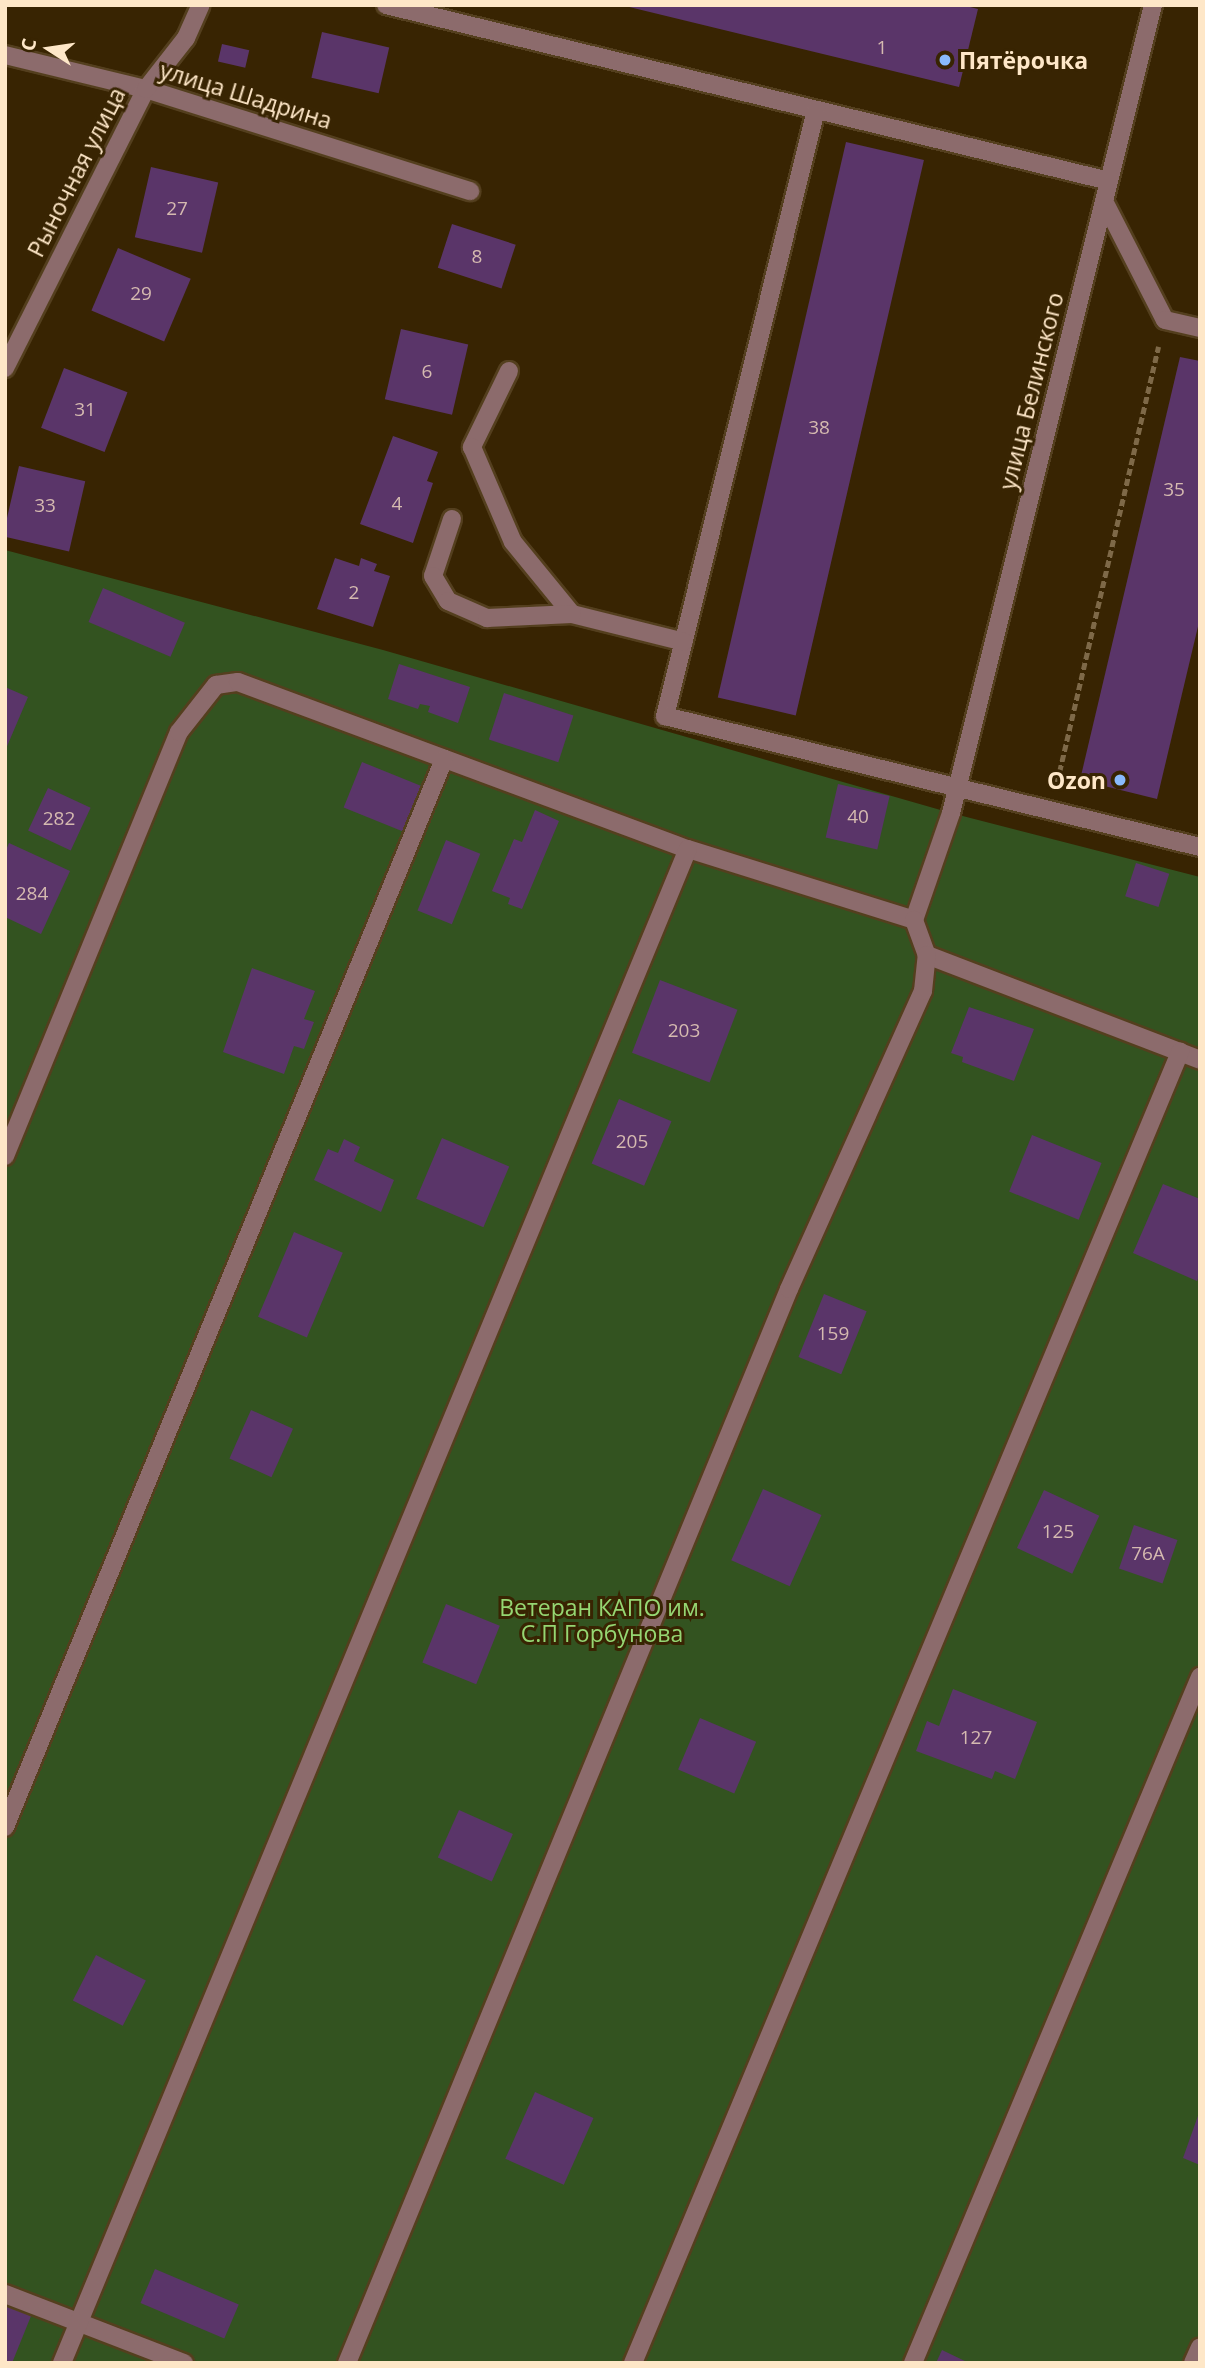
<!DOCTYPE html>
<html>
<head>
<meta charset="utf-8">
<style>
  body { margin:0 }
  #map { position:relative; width:1205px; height:2368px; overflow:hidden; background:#382402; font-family:"Open Sans",sans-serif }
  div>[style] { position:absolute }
  .green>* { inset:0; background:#335320 }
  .building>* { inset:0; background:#5a3569; transform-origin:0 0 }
  .path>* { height:4.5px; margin-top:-2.25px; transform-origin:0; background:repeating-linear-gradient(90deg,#7e6948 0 7px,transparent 0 10.5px) }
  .roads { filter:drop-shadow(2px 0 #543f1e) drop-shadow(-2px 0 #543f1e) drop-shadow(0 2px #543f1e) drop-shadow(0 -2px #543f1e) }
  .minor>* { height:18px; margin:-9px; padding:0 9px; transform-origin:9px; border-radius:9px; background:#8c6b6c }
  .dots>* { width:19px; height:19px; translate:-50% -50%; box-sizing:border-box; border:4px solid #382402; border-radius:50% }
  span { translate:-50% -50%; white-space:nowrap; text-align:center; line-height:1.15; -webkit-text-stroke:6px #382402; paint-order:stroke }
  .number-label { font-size:19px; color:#d5bab0 }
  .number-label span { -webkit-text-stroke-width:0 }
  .poi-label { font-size:23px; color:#fee7c8; font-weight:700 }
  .left { translate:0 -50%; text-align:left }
  .right { translate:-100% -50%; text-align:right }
  .street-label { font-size:23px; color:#fee7c8 }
  .park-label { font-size:23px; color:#95d672 }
  .frame { position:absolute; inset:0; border:7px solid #fee7c8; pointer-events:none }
  .north { position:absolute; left:14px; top:14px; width:70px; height:70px; -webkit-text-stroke:5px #382402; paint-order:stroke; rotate:282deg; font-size:19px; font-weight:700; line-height:28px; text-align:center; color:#fee7c8 }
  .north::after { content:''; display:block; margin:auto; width:24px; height:32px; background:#fee7c8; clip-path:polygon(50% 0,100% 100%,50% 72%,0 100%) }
</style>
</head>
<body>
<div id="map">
  <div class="green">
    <div style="clip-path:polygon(5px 550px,383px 650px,951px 813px,1200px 877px,1200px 2363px,5px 2363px)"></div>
  </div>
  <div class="building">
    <div style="clip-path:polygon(621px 5px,962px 5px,978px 9px,959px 87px)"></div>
    <div style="left:322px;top:32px;width:69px;height:47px;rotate:13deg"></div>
    <div style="left:222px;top:44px;width:28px;height:18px;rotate:13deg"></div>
    <div style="left:846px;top:142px;width:80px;height:570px;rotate:13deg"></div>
    <div style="left:151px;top:167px;width:69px;height:72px;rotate:13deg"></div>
    <div style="left:452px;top:224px;width:67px;height:46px;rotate:18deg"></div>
    <div style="left:118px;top:248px;width:79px;height:68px;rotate:23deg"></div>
    <div style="left:401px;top:329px;width:69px;height:72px;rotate:13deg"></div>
    <div style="clip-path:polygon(1180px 357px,1200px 361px,1200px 618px,1157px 799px,1080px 780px)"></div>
    <div style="left:64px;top:368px;width:68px;height:64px;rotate:21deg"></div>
    <div style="clip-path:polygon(393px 436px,438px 452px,427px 481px,433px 483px,413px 543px,360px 524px)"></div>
    <div style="left:19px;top:466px;width:68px;height:72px;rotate:13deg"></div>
    <div style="clip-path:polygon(335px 558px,359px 566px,361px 558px,377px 564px,374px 571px,390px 576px,373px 627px,317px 609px)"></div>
    <div style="left:103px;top:588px;width:89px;height:37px;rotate:23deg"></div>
    <div style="clip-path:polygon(399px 664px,470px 687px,458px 723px,428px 712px,430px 706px,420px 704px,418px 709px,388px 699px)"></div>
    <div style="clip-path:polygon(5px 687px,28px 697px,5px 751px)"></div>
    <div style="left:504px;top:693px;width:73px;height:49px;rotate:18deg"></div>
    <div style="left:362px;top:762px;width:74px;height:49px;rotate:22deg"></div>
    <div style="left:838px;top:784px;width:53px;height:55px;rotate:13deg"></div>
    <div style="left:48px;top:788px;width:47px;height:47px;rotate:25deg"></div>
    <div style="clip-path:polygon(535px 810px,559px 821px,522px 909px,508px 904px,510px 898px,492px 891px,514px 839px,522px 842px)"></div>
    <div style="left:446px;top:840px;width:37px;height:76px;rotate:22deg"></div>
    <div style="clip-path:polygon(9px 843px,70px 871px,41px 934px,5px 917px,5px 852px)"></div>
    <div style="left:1136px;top:863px;width:35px;height:35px;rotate:18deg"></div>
    <div style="clip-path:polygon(252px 968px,315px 991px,304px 1019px,314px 1022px,304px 1049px,294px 1046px,284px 1074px,223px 1052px)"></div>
    <div style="left:660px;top:980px;width:83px;height:78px;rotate:21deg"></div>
    <div style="clip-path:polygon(969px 1007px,1034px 1029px,1014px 1081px,962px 1062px,963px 1057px,951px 1053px)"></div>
    <div style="left:619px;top:1099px;width:57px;height:70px;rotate:23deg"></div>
    <div style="left:1032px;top:1135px;width:75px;height:61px;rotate:22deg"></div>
    <div style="left:442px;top:1138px;width:73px;height:66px;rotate:23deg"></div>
    <div style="clip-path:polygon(344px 1139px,360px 1147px,354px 1161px,394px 1180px,381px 1212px,314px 1180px,328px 1149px,338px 1153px)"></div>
    <div style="clip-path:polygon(1163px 1184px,1200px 1199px,1200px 1274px,1197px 1281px,1133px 1253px)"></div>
    <div style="left:294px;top:1232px;width:53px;height:92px;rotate:23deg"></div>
    <div style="left:824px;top:1294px;width:46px;height:68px;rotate:22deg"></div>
    <div style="left:251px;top:1410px;width:46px;height:53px;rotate:24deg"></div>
    <div style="left:763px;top:1489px;width:64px;height:78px;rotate:24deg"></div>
    <div style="left:1044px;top:1490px;width:61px;height:64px;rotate:25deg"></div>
    <div style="left:1134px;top:1525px;width:46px;height:46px;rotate:19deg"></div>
    <div style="left:446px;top:1604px;width:58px;height:63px;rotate:22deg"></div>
    <div style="clip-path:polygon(953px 1689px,1037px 1722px,1015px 1779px,995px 1771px,992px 1779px,916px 1751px,927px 1721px,939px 1726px)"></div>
    <div style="left:700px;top:1718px;width:61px;height:56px;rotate:23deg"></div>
    <div style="left:459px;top:1810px;width:59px;height:52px;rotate:24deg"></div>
    <div style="left:96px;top:1955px;width:56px;height:51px;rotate:27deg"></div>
    <div style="left:535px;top:2092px;width:64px;height:73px;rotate:24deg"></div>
    <div style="clip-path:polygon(1199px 2113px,1200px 2113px,1200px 2165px,1183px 2158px)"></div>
    <div style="left:155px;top:2269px;width:91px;height:37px;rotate:23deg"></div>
    <div style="clip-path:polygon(5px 2305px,31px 2316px,12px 2363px,5px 2363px)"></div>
    <div style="clip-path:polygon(942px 2350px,969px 2363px,936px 2363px)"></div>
  </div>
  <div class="path">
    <div style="left:1057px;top:782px;width:447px;rotate:-76.9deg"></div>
  </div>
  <div class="roads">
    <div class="minor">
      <div style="left:386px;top:5px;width:744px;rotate:13.68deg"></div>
      <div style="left:5px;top:55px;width:145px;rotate:13.6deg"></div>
      <div style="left:146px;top:89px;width:340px;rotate:17.5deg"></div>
      <div style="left:816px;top:110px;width:625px;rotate:103.99deg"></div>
      <div style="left:665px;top:716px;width:551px;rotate:13.76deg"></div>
      <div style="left:1105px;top:203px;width:131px;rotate:62.9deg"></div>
      <div style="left:1165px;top:320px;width:36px;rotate:13deg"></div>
      <div style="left:5px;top:368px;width:313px;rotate:-63.2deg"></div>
      <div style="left:146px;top:89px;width:65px;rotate:-51.9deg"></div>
      <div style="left:186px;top:38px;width:36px;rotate:-66deg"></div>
      <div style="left:509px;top:371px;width:85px;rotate:116deg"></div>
      <div style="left:472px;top:447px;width:103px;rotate:66.7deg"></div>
      <div style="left:513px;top:542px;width:93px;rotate:50.7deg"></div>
      <div style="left:572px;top:614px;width:115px;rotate:14deg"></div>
      <div style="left:452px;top:519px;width:60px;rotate:108.4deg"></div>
      <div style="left:433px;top:576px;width:29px;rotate:59deg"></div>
      <div style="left:448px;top:601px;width:43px;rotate:23.6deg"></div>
      <div style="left:487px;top:618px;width:85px;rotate:-2.7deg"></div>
      <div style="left:914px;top:920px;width:113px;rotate:-70.9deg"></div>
      <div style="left:951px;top:813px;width:833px;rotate:-75.96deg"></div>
      <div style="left:5px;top:1156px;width:458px;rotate:-67.7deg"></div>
      <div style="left:179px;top:732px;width:60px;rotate:-51.8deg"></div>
      <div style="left:216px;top:685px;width:22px;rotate:-8deg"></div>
      <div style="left:238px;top:682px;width:480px;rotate:20.4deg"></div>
      <div style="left:688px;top:849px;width:237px;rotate:17.4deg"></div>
      <div style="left:914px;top:920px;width:37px;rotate:70deg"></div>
      <div style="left:927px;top:955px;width:292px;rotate:21deg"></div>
      <div style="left:5px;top:1827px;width:1155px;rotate:-67.65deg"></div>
      <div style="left:5px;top:2294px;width:192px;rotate:21.1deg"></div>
      <div style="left:62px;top:2363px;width:1638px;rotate:-67.54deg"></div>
      <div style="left:347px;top:2363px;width:1161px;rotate:-67.63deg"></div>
      <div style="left:789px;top:1289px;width:327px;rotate:-65.8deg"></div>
      <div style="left:923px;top:991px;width:36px;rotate:-84deg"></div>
      <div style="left:633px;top:2363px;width:1421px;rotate:-67.35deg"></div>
      <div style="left:913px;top:2363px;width:744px;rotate:-67.3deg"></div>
      <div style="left:1193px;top:2363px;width:17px;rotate:-66deg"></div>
    </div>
  </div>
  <div class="dots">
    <div style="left:945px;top:60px;background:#89bafc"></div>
    <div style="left:1120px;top:780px;background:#89bafc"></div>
  </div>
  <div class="number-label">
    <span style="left:882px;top:48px">1</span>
    <span style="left:177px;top:209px">27</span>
    <span style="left:477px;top:257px">8</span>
    <span style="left:141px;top:294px">29</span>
    <span style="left:427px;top:372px">6</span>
    <span style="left:85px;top:410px">31</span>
    <span style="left:819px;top:428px">38</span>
    <span style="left:1174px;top:490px">35</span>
    <span style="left:397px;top:504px">4</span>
    <span style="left:45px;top:506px">33</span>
    <span style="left:354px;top:593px">2</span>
    <span style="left:858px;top:817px">40</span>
    <span style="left:59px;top:819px">282</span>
    <span style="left:32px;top:894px">284</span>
    <span style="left:684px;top:1031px">203</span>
    <span style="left:632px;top:1142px">205</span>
    <span style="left:833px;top:1334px">159</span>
    <span style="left:1058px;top:1532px">125</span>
    <span style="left:1148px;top:1554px">76А</span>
    <span style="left:976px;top:1738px">127</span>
  </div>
  <div class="poi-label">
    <span class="left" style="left:959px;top:60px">Пятёрочка</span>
    <span class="right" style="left:1106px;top:780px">Ozon</span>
  </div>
  <div class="street-label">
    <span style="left:246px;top:95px;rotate:17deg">улица Шадрина</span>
    <span style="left:76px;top:172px;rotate:-63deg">Рыночная улица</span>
    <span style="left:1031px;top:391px;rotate:-76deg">улица Белинского</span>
  </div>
  <div class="park-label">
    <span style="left:602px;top:1620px">Ветеран КАПО им.<br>С.П Горбунова</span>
  </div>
  <div class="frame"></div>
  <div class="north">С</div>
</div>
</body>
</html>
